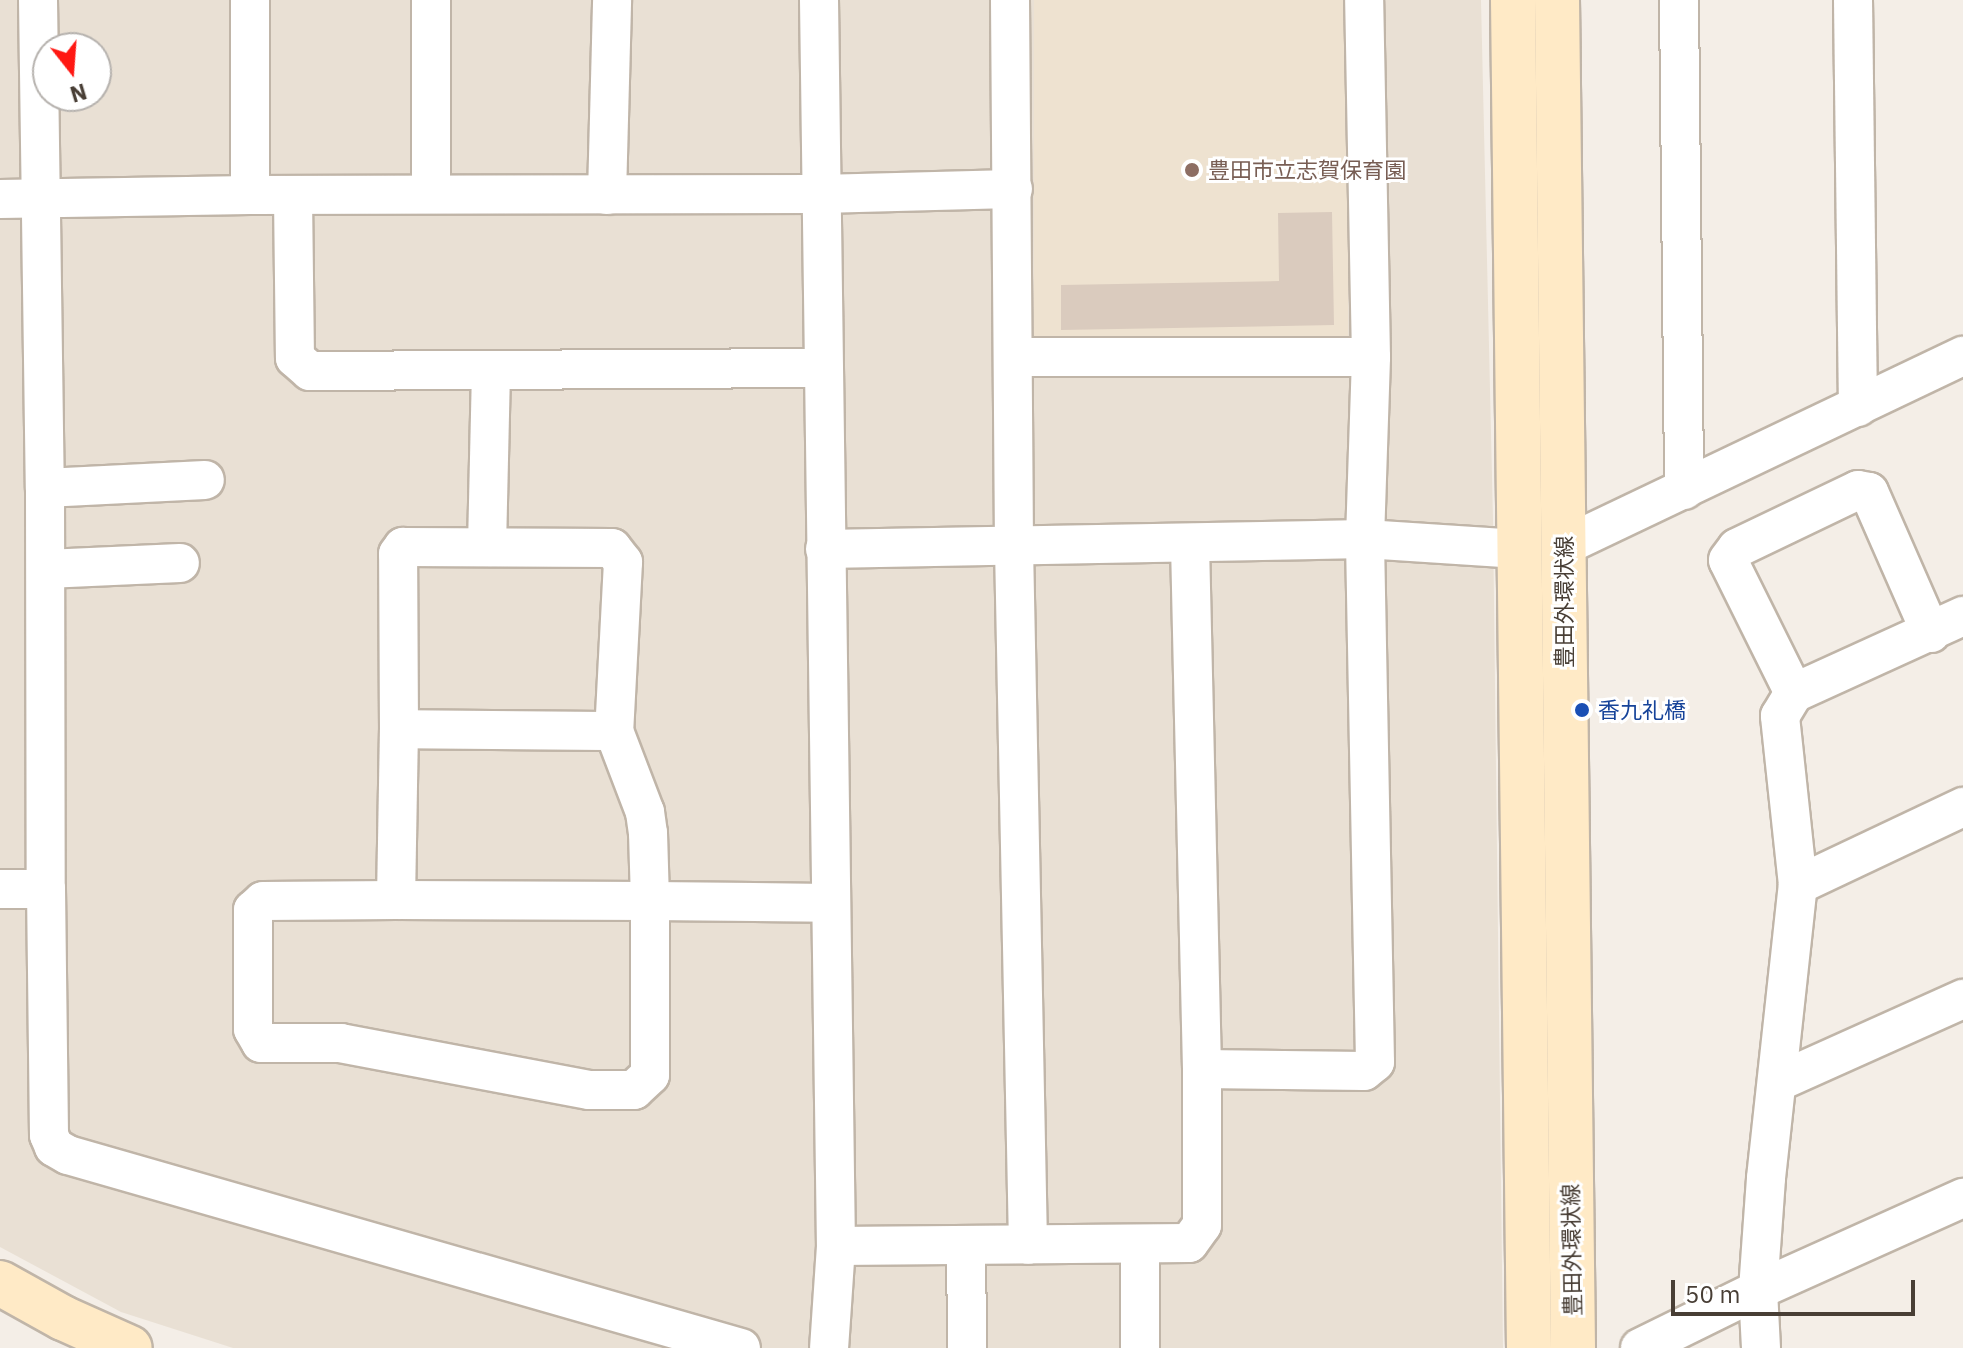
<!DOCTYPE html>
<html>
<head>
<meta charset="utf-8">
<style>
  body { margin:0 }
  #map { position:relative; width:1963px; height:1348px; overflow:hidden; background:#f4eee7; font-family:"IBM Plex Sans","Noto Sans JP",sans-serif }
  div>[style] { position:absolute }
  .residential>* { inset:0; background:#e9e0d4 }
  .education>* { inset:0; background:#eee2d0; transform-origin:0 0 }
  .building>* { inset:0; background:#dacbbe }
  .roads { filter:drop-shadow(2px 0 #c0b5a8) drop-shadow(-2px 0 #c0b5a8) drop-shadow(0 2px #c0b5a8) drop-shadow(0 -2px #c0b5a8) }
  .street>* { height:38px; margin:-19px; padding:0 19px; transform-origin:19px; border-radius:19px; background:#fff }
  .secondary>* { height:44px; margin:-22px; padding:0 22px; transform-origin:22px; border-radius:22px; background:#ffeac6 }
  .dots>* { width:22px; height:22px; translate:-50% -50%; box-sizing:border-box; border:4px solid #fff; border-radius:50% }
  span { translate:-50% -50%; white-space:nowrap; text-align:center; line-height:1.15; -webkit-text-stroke:6px #fff; paint-order:stroke }
  .education-label { font-size:22px; color:#785e54 }
  .left { translate:0 -50%; text-align:left }
  .street-label { font-size:22px; color:#483e35 }
  .transit-label { font-size:22px; color:#164399 }
  .north { position:absolute; left:32px; top:32px; width:80px; height:80px; box-sizing:border-box; background:#fff; border:2px solid #b6b2ae; border-radius:50%; rotate:163deg; font-size:22px; font-weight:700; line-height:32px; text-align:center; color:#483e35 }
  .north::after { content:''; display:block; margin:auto; width:28px; height:36px; background:#ff1813; clip-path:polygon(50% 0,100% 100%,50% 72%,0 100%) }
  .scale { position:absolute; left:1671px; top:1280px; width:244px; height:36px; box-sizing:border-box; border:4px solid #483e35; border-top:0; padding-left:10px; font-size:24px; line-height:28px; white-space:nowrap; color:#483e35; -webkit-text-stroke:6px #fff; paint-order:stroke }
</style>
</head>
<body>
<div id="map">
  <div class="residential">
    <div style="clip-path:polygon(evenodd,0 0,1481px 0,1493px 519px,1503px 1348px,233px 1348px,121px 1312px,0 1247px,0 0,48px 48px,96px 48px,96px 96px,48px 96px,48px 48px)"></div>
  </div>
  <div class="education">
    <div style="left:1034px;top:0;width:314px;height:341px"></div>
  </div>
  <div class="building">
    <div style="clip-path:polygon(1332px 212px,1334px 325px,1061px 330px,1061px 285px,1279px 281px,1278px 213px)"></div>
  </div>
  <div class="roads">
    <div class="street">
      <div style="left:38px;top:0;width:488px;rotate:89.2deg"></div>
      <div style="left:45px;top:488px;width:401px;rotate:89.9deg"></div>
      <div style="left:46px;top:889px;width:246px;rotate:89.3deg"></div>
      <div style="left:49px;top:1135px;width:13px;rotate:67deg"></div>
      <div style="left:54px;top:1147px;width:16px;rotate:30deg"></div>
      <div style="left:68px;top:1155px;width:700px;rotate:16deg"></div>
      <div style="left:250px;top:0;width:195px;rotate:90deg"></div>
      <div style="left:431px;top:0;width:194px;rotate:90deg"></div>
      <div style="left:819px;top:0;width:1246px;rotate:89.22deg"></div>
      <div style="left:836px;top:1246px;width:102px;rotate:93.9deg"></div>
      <div style="left:1010px;top:0;width:547px;rotate:89.58deg"></div>
      <div style="left:1014px;top:547px;width:698px;rotate:88.85deg"></div>
      <div style="left:1679px;top:0;width:490px;rotate:89.4deg"></div>
      <div style="left:1853px;top:0;width:407px;rotate:89.3deg"></div>
      <div style="left:607px;top:195px;width:195px;rotate:-88.5deg"></div>
      <div style="left:293px;top:197px;width:161px;rotate:89.3deg"></div>
      <div style="left:295px;top:358px;width:20px;rotate:41deg"></div>
      <div style="left:310px;top:371px;width:513px;rotate:-0.34deg"></div>
      <div style="left:0;top:199px;width:250px;rotate:-0.9deg"></div>
      <div style="left:250px;top:195px;width:570px;rotate:-0.1deg"></div>
      <div style="left:820px;top:194px;width:193px;rotate:-1.5deg"></div>
      <div style="left:1013px;top:357px;width:358px"></div>
      <div style="left:45px;top:488px;width:160px;rotate:-2.9deg"></div>
      <div style="left:1564px;top:546px;width:442px;rotate:-25.5deg"></div>
      <div style="left:487px;top:547px;width:175px;rotate:-88.7deg"></div>
      <div style="left:825px;top:549px;width:540px;rotate:-1.06deg"></div>
      <div style="left:1365px;top:539px;width:154px;rotate:3.7deg"></div>
      <div style="left:46px;top:569px;width:134px;rotate:-2.6deg"></div>
      <div style="left:1794px;top:693px;width:148px;rotate:-116.4deg"></div>
      <div style="left:1728px;top:560px;width:15px;rotate:-53deg"></div>
      <div style="left:1737px;top:548px;width:134px;rotate:-25.6deg"></div>
      <div style="left:1858px;top:490px;width:11px;rotate:10deg"></div>
      <div style="left:1869px;top:492px;width:154px;rotate:66.3deg"></div>
      <div style="left:614px;top:731px;width:215px;rotate:-179.5deg"></div>
      <div style="left:399px;top:729px;width:175px;rotate:-90.3deg"></div>
      <div style="left:398px;top:554px;width:9px;rotate:-54deg"></div>
      <div style="left:403px;top:547px;width:209px;rotate:0.3deg"></div>
      <div style="left:612px;top:548px;width:18px;rotate:52deg"></div>
      <div style="left:623px;top:562px;width:169px;rotate:93deg"></div>
      <div style="left:614px;top:731px;width:87px;rotate:69.1deg"></div>
      <div style="left:645px;top:812px;width:21px;rotate:82deg"></div>
      <div style="left:648px;top:833px;width:68px;rotate:88.3deg"></div>
      <div style="left:650px;top:901px;width:174px;rotate:90deg"></div>
      <div style="left:650px;top:1075px;width:22px;rotate:137deg"></div>
      <div style="left:634px;top:1090px;width:45px;rotate:180deg"></div>
      <div style="left:589px;top:1090px;width:252px;rotate:-169.3deg"></div>
      <div style="left:341px;top:1043px;width:80px;rotate:180deg"></div>
      <div style="left:261px;top:1043px;width:16px;rotate:-120deg"></div>
      <div style="left:253px;top:1029px;width:119px;rotate:-90deg"></div>
      <div style="left:253px;top:910px;width:13px;rotate:-42deg"></div>
      <div style="left:263px;top:901px;width:133px;rotate:-0.4deg"></div>
      <div style="left:396px;top:900px;width:254px;rotate:0.2deg"></div>
      <div style="left:650px;top:901px;width:179px;rotate:0.6deg"></div>
      <div style="left:1798px;top:885px;width:183px;rotate:-25.3deg"></div>
      <div style="left:0;top:889px;width:46px"></div>
      <div style="left:396px;top:900px;width:171px;rotate:-89deg"></div>
      <div style="left:1202px;top:1069px;width:162px;rotate:0.7deg"></div>
      <div style="left:1364px;top:1071px;width:14px;rotate:-39deg"></div>
      <div style="left:1375px;top:1062px;width:523px;rotate:-91.1deg"></div>
      <div style="left:1365px;top:539px;width:182px;rotate:-88.1deg"></div>
      <div style="left:1371px;top:357px;width:357px;rotate:-91.1deg"></div>
      <div style="left:1778px;top:1082px;width:203px;rotate:-24.2deg"></div>
      <div style="left:966px;top:1245px;width:103px;rotate:89.4deg"></div>
      <div style="left:836px;top:1246px;width:353px;rotate:-0.5deg"></div>
      <div style="left:1189px;top:1243px;width:22px;rotate:-54deg"></div>
      <div style="left:1202px;top:1225px;width:156px;rotate:-90deg"></div>
      <div style="left:1202px;top:1069px;width:526px;rotate:-91.31deg"></div>
      <div style="left:1140px;top:1348px;width:103px;rotate:-90deg"></div>
      <div style="left:1640px;top:1348px;width:131px;rotate:-26.2deg"></div>
      <div style="left:1758px;top:1290px;width:225px;rotate:-24.2deg"></div>
      <div style="left:1761px;top:1348px;width:58px;rotate:-93deg"></div>
      <div style="left:1758px;top:1290px;width:112px;rotate:-85.9deg"></div>
      <div style="left:1766px;top:1178px;width:295px;rotate:-83.8deg"></div>
      <div style="left:1798px;top:885px;width:170px;rotate:-96.1deg"></div>
      <div style="left:1780px;top:716px;width:27px;rotate:-59deg"></div>
      <div style="left:1794px;top:693px;width:186px;rotate:-24.5deg"></div>
    </div>
    <div class="secondary">
      <div style="left:1513px;top:0;width:1348px;rotate:89.32deg"></div>
      <div style="left:1557px;top:0;width:1348px;rotate:89.32deg"></div>
      <div style="left:0;top:1283px;width:72px;rotate:29.1deg"></div>
      <div style="left:63px;top:1318px;width:73px;rotate:24.1deg"></div>
    </div>
  </div>
  <div class="dots">
    <div style="left:1192px;top:170px;background:#8d6e63"></div>
    <div style="left:1582px;top:710px;background:#1a4fb4"></div>
  </div>
  <div class="education-label">
    <span class="left" style="left:1208px;top:170px">豊田市立志賀保育園</span>
  </div>
  <div class="street-label">
    <span style="left:1564px;top:602px;rotate:-90deg">豊田外環状線</span>
    <span style="left:1571px;top:1250px;rotate:-91deg">豊田外環状線</span>
  </div>
  <div class="transit-label">
    <span class="left" style="left:1598px;top:710px">香九礼橋</span>
  </div>
  <div class="north">N</div>
  <div class="scale">50 m</div>
</div>
</body>
</html>
